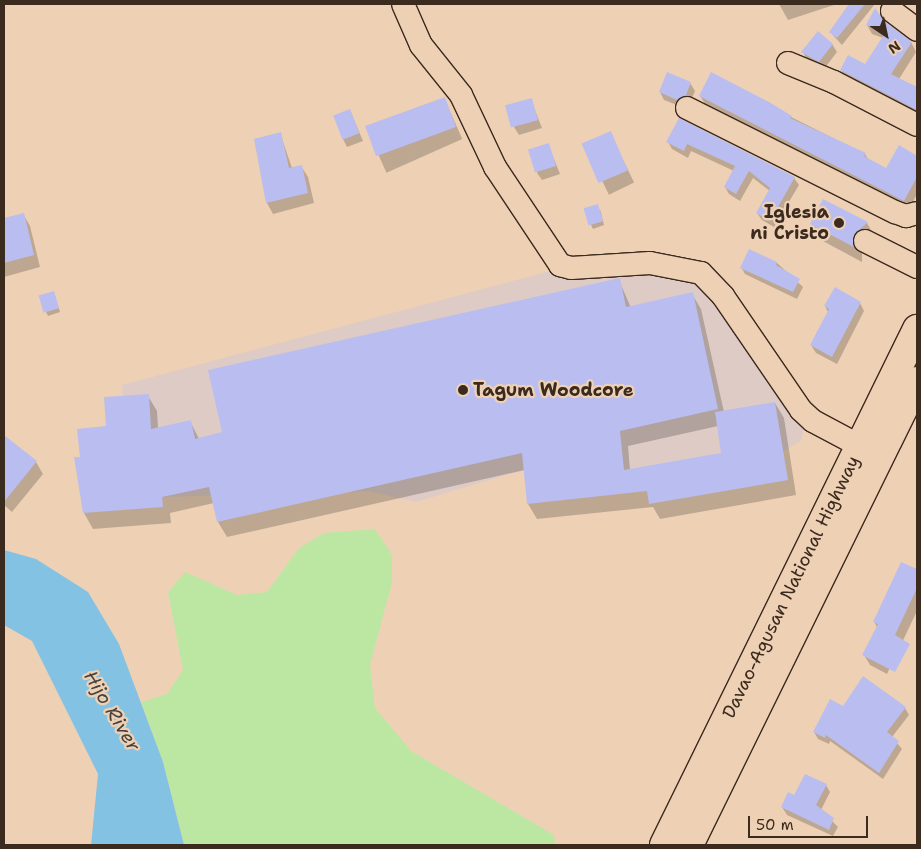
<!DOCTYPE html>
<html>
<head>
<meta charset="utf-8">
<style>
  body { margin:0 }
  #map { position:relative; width:921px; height:849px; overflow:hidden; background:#eed1b5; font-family:"Shantell Sans",sans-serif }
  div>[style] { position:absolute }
  .built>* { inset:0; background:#decbc6 }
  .green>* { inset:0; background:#bce7a3 }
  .water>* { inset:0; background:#84c2e4 }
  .shadow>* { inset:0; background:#0003; transform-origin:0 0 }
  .building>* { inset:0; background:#babdef; transform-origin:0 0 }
  .roads { filter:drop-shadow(1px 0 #3b2a1e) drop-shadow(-1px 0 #3b2a1e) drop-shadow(0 1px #3b2a1e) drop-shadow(0 -1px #3b2a1e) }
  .minor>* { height:22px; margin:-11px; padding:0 11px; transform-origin:11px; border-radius:11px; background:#eed1b5 }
  .highway>* { height:28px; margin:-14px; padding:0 14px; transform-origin:14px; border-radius:14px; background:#eed1b5 }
  .dots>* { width:14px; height:14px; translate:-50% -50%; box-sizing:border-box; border:2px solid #eed1b5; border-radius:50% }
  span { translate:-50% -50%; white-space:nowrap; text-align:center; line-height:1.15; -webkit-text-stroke:4.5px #eed1b5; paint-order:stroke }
  .poi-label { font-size:18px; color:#3b2a1e; font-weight:700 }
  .right { translate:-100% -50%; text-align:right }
  .left { translate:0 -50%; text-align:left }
  .street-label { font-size:18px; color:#3b2a1e }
  .water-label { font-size:19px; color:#46413c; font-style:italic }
  .frame { position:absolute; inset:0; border:5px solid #3b2a1e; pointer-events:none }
  .north { position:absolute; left:861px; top:10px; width:50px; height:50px; -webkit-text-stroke:4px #eed1b5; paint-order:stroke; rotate:146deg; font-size:14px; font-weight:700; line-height:20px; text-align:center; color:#3b2a1e }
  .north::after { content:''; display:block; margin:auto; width:18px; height:22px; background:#3b2a1e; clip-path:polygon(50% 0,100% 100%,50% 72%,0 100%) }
  .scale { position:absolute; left:748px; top:816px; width:120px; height:22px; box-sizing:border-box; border:2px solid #3b2a1e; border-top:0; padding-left:6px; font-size:15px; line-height:18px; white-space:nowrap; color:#3b2a1e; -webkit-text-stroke:4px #eed1b5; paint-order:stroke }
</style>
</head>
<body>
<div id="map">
  <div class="built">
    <div style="clip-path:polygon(554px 270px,702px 277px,804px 421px,802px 440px,773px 457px,667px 488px,546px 463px,416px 502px,368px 491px,132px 498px,122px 385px)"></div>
  </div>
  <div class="green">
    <div style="clip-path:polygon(375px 529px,392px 555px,392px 582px,370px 665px,375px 708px,411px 751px,554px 835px,555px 845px,184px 845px,163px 762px,141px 702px,167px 694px,183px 670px,168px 592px,185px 572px,237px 595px,267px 592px,299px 548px,324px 533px)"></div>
  </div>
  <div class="water">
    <div style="clip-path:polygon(4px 550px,36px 559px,88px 592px,119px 644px,163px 762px,184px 845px,91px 845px,98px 774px,32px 641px,4px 625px)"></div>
  </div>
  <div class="shadow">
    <div style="clip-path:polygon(779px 4px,837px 4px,788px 20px)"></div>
    <div style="clip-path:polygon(851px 4px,875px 4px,842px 45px,830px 32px)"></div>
    <div style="clip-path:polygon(883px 22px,911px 42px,916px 52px,899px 79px,917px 87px,917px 116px,846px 79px,841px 70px,865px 66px,883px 38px,872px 34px,867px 25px)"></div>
    <div style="clip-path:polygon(832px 44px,837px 52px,824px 69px,807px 60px,803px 52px)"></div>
    <div style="clip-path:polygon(690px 83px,695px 91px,690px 103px,682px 107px,664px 100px,660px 92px)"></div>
    <div style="clip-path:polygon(700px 96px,791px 117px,865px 154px,868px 159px,887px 170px,900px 147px,917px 157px,917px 194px,909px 209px,706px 105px)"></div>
    <div style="left:444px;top:98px;width:45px;height:83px;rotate:66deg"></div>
    <div style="clip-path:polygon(531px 100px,542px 128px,519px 135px,514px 127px)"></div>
    <div style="clip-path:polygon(350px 110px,363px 141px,347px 147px,343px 139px)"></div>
    <div style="clip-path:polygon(679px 119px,794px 178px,799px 185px,774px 227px,762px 220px,757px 213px,770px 191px,753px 178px,740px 201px,729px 194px,725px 187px,734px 171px,691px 151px,688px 158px,672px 149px,668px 142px)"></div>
    <div style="clip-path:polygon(280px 133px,292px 168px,301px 166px,308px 177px,314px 203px,273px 214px,267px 203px,255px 139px)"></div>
    <div style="left:610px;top:133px;width:55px;height:28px;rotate:64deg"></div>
    <div style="clip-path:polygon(548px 144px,560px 174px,542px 180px,537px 173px)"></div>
    <div style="clip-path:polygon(824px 200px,867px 223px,876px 239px,862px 251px,862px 262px,821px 240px,811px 224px)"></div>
    <div style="clip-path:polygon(600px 209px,604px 225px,593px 229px,591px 225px)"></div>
    <div style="clip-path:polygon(23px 214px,30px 226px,40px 267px,4px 277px,4px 219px)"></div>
    <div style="clip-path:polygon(776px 262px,803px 287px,797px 299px,745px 274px,741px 267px)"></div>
    <div style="clip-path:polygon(evenodd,619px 280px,631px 308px,692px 294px,701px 309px,724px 412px,775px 403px,784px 418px,796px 495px,660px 519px,653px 507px,537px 519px,528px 504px,525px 470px,227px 537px,218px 522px,214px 503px,170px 513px,171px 523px,93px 529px,84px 513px,76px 458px,82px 458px,107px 427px,148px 396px,157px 411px,158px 428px,190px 421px,199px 439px,223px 433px,619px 280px,718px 426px,723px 454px,630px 470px,628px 446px,718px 426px)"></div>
    <div style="clip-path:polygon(55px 296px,60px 312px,48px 316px,46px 312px)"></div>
    <div style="clip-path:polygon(860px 303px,864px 311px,837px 364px,816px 353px,811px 345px,828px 312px,825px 306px)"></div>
    <div style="clip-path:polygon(9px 440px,36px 462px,43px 474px,12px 512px,4px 505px,4px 446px)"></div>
    <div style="clip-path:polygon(902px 563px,917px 571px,917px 611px,887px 674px,870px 665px,864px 655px,877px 627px,874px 621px)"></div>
    <div style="clip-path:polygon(843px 707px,905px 708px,909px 715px,892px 737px,902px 749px,883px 779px,830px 741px,829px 744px,818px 739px,814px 732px)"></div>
    <div style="clip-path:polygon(826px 785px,830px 792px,821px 810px,838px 827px,833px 836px,787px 815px,782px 807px)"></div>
  </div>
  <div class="building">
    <div style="clip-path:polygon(849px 4px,865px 4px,837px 38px,829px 32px)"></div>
    <div style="clip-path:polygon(875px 8px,884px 21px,912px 42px,891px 74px,917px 87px,917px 110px,840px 70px,848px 55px,865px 64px,885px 33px,866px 25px)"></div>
    <div style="clip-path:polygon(818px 31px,833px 44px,819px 62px,801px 52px)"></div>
    <div style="clip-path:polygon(667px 72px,691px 82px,686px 95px,677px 100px,659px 92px)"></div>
    <div style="clip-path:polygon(711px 72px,769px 102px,792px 116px,790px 118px,866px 153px,864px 156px,886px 168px,899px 145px,917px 156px,917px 177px,904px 201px,699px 96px)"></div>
    <div style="left:445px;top:97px;width:32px;height:85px;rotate:70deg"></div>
    <div style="left:532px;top:98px;width:23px;height:28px;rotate:75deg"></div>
    <div style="left:350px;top:109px;width:26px;height:18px;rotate:69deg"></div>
    <div style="clip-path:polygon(679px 118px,795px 177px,770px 221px,756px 213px,770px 188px,749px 171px,736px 194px,724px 187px,735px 166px,687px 144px,684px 151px,666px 142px)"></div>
    <div style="left:611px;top:131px;width:43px;height:32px;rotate:67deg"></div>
    <div style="clip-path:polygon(281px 132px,289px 168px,302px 165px,308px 193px,266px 203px,254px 139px)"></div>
    <div style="left:549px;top:143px;width:24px;height:22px;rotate:73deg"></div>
    <div style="clip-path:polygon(823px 199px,868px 222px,854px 235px,854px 247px,810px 224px)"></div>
    <div style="left:598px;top:204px;width:18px;height:15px;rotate:74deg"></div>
    <div style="clip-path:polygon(24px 213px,34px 255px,4px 263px,4px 218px)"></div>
    <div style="clip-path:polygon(749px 249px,777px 262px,776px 265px,800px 279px,793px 292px,740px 268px)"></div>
    <div style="clip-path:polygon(620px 278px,626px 307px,693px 292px,718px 409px,620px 431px,624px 470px,721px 453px,715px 412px,775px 402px,788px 480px,649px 504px,647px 491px,527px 504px,522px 453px,217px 522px,209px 487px,162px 497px,163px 507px,83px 513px,74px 457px,80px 457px,77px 429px,106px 426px,104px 397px,149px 394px,151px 429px,191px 420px,195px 439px,222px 432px,208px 370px)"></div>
    <div style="clip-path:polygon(835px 287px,861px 302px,832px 357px,810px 345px,829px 309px,824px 306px)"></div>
    <div style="left:54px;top:291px;width:18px;height:16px;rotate:74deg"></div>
    <div style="clip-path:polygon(4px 435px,37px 461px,4px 502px)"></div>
    <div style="clip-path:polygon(901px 562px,917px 569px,917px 588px,895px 635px,910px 644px,895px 672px,862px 655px,878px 624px,873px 622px)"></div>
    <div style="clip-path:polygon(863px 676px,906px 707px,887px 732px,899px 741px,879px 773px,826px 735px,825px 738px,813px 732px,830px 699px,843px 706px)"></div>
    <div style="clip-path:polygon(805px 774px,827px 784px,816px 805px,834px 818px,829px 830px,781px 807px,788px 792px,794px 795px)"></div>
  </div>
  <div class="roads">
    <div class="minor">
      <div style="left:403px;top:4px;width:45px;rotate:66.3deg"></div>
      <div style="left:421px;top:45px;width:64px;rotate:51.3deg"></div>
      <div style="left:461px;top:95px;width:80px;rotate:64.7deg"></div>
      <div style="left:495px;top:167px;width:118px;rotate:56.4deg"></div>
      <div style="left:560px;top:265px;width:11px;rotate:15deg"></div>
      <div style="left:571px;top:268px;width:79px;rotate:-3.6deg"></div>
      <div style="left:650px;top:263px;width:52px;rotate:11.1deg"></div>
      <div style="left:701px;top:273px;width:32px;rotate:46deg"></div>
      <div style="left:723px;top:296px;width:138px;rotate:55.6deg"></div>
      <div style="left:801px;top:410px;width:16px;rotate:43deg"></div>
      <div style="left:813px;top:421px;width:70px;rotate:28deg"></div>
      <div style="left:892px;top:11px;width:31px;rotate:37deg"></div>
      <div style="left:788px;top:63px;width:50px;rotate:22.4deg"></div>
      <div style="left:834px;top:82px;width:93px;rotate:27.4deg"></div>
      <div style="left:687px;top:108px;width:233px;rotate:26.6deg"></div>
      <div style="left:895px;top:212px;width:12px;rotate:20deg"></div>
      <div style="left:906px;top:216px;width:11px;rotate:-15deg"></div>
      <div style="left:865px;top:241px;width:58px;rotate:26.6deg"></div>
    </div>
    <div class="highway">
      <div style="left:664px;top:845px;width:575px;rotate:-63.88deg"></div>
      <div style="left:689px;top:845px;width:517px;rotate:-63.83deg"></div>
    </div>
  </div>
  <div class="dots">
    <div style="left:839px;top:223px;background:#3b2a1e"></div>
    <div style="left:463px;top:390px;background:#3b2a1e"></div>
  </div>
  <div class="poi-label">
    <span class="right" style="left:829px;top:223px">Iglesia<br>ni Cristo</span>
    <span class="left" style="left:473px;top:390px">Tagum Woodcore</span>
  </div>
  <div class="street-label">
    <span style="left:791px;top:587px;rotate:-64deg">Davao-Agusan National Highway</span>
  </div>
  <div class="water-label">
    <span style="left:112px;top:711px;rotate:59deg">Hijo River</span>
  </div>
  <div class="frame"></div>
  <div class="north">N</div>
  <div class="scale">50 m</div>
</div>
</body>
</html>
